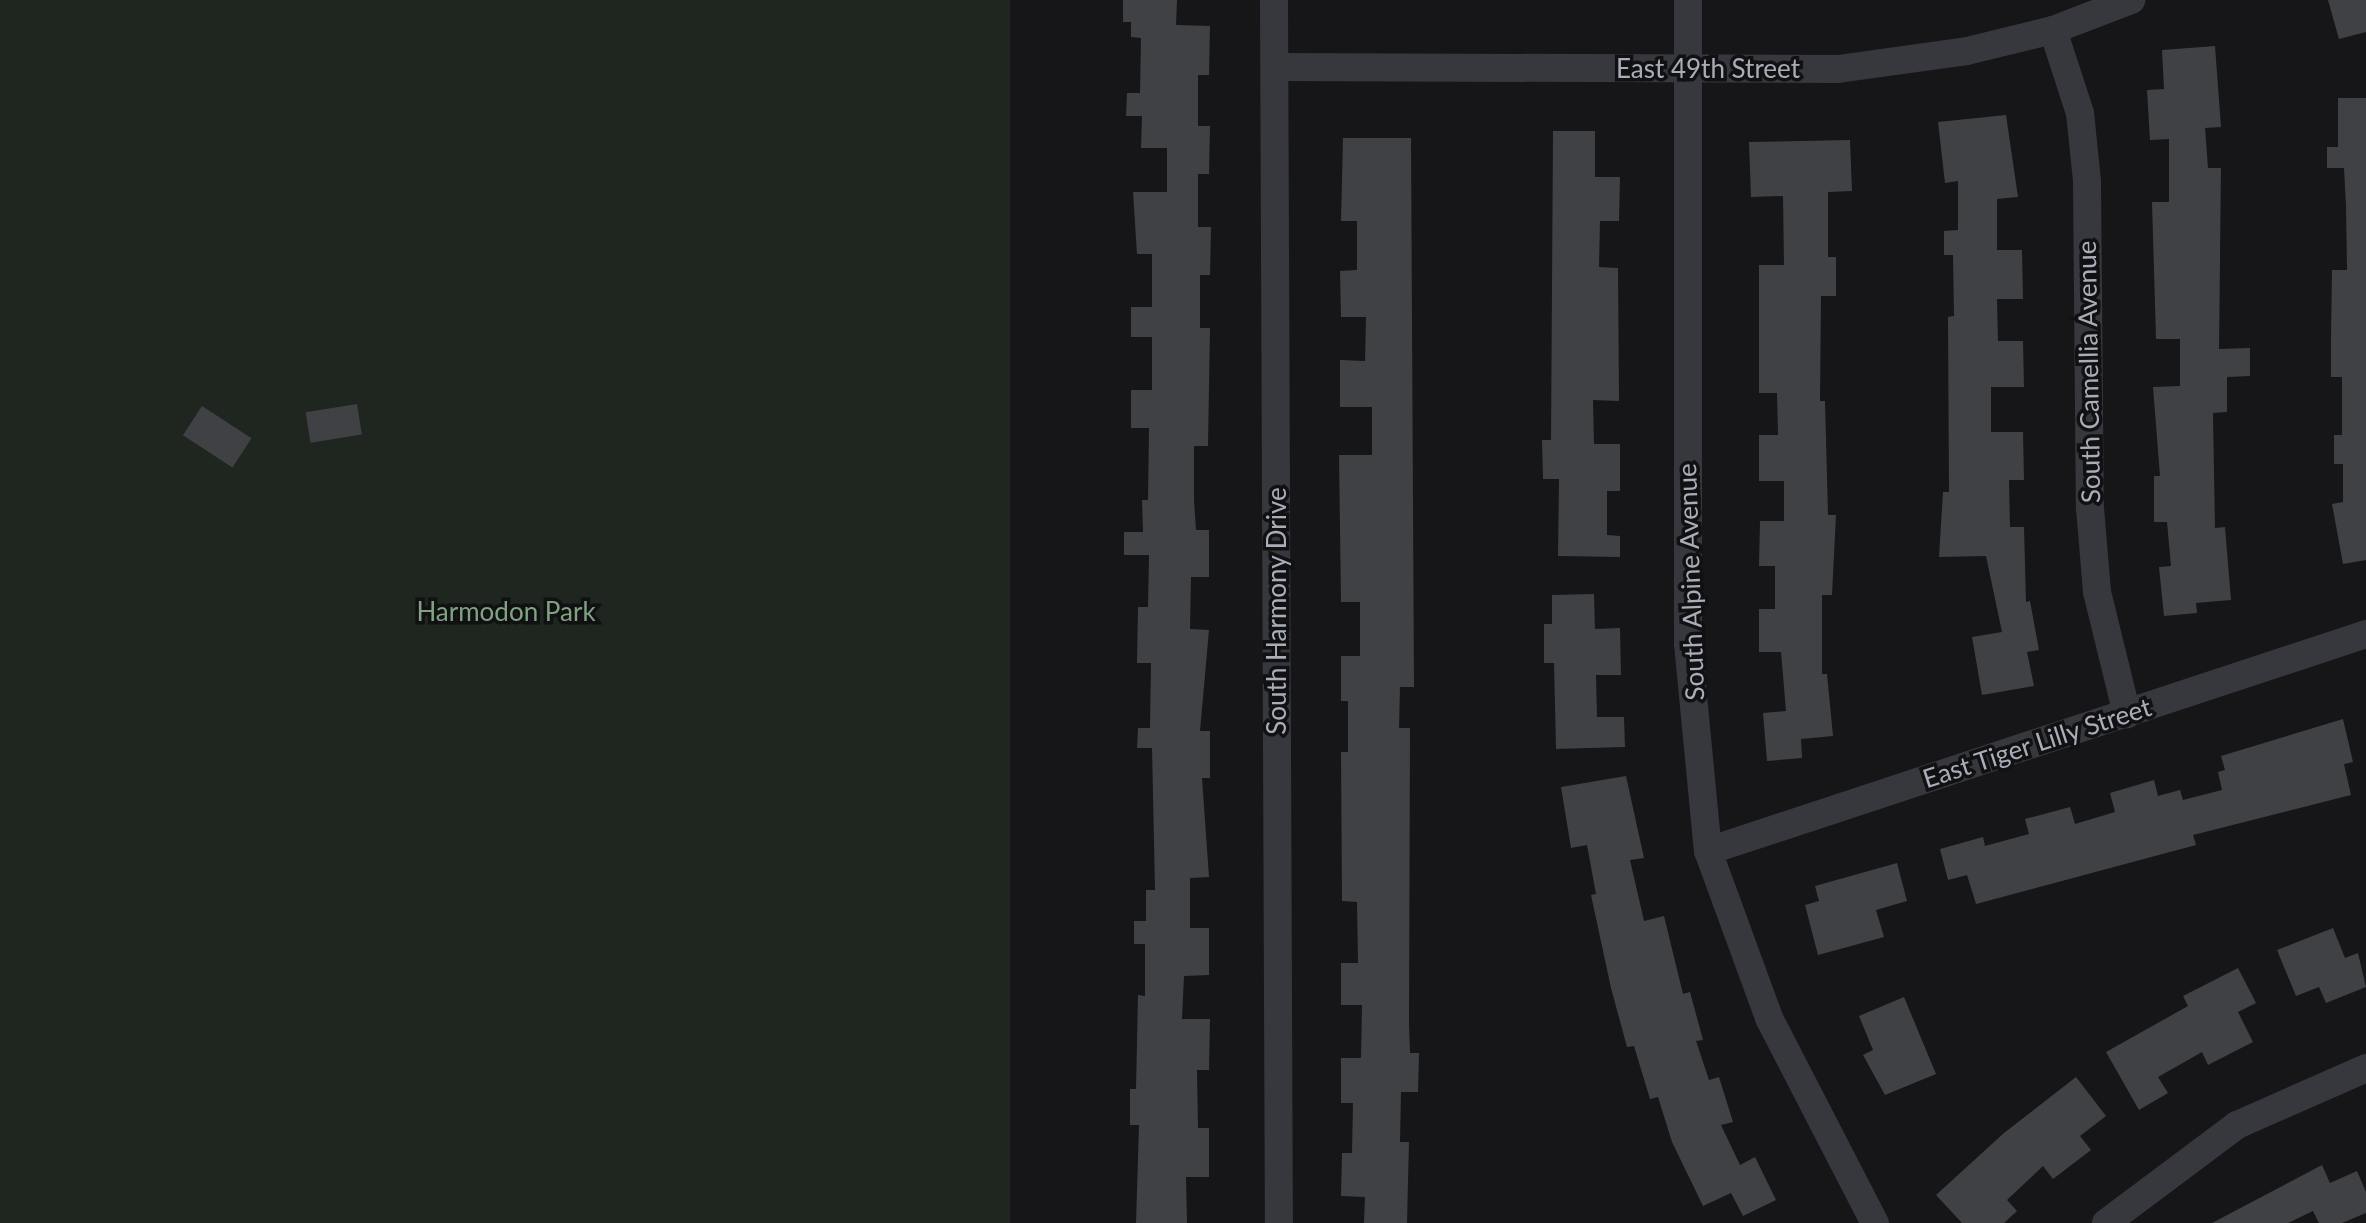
<!DOCTYPE html>
<html>
<head>
<meta charset="utf-8">
<style>
  body { margin:0 }
  #map { position:relative; width:2366px; height:1223px; overflow:hidden; background:#161618; font-family:Lato,sans-serif }
  div>[style] { position:absolute }
  .green>* { inset:0; background:#1e261f; transform-origin:0 0 }
  .building>* { inset:0; background:#404145; transform-origin:0 0 }
  .minor>* { height:28px; margin:-14px; padding:0 14px; transform-origin:14px; border-radius:14px; background:#37383d }
  span { translate:-50% -50%; white-space:nowrap; text-align:center; line-height:1.15; -webkit-text-stroke:7px #111113; paint-order:stroke }
  .street-label { font-size:26px; color:#a8adb8 }
  .park-label { font-size:26px; color:#7fa381 }
</style>
</head>
<body>
<div id="map">
  <div class="green">
    <div style="left:0;top:0;width:1010px;height:1223px"></div>
  </div>
  <div class="building">
    <div style="clip-path:polygon(1123px 0,1177px 0,1176px 25px,1210px 26px,1209px 75px,1198px 75px,1198px 126px,1210px 126px,1209px 174px,1198px 174px,1198px 227px,1211px 227px,1210px 275px,1200px 275px,1200px 328px,1210px 328px,1208px 446px,1194px 446px,1194px 500px,1196px 530px,1209px 530px,1209px 577px,1191px 577px,1190px 629px,1209px 630px,1200px 731px,1210px 731px,1210px 778px,1202px 778px,1209px 877px,1190px 878px,1190px 928px,1209px 928px,1209px 975px,1184px 976px,1182px 1019px,1210px 1019px,1209px 1070px,1197px 1070px,1198px 1128px,1209px 1128px,1209px 1177px,1186px 1177px,1187px 1223px,1136px 1223px,1139px 1125px,1130px 1125px,1130px 1089px,1136px 1089px,1138px 995px,1145px 996px,1145px 944px,1134px 944px,1134px 921px,1146px 921px,1146px 890px,1155px 890px,1152px 748px,1137px 748px,1138px 728px,1150px 728px,1151px 663px,1137px 663px,1138px 607px,1148px 607px,1149px 555px,1124px 555px,1124px 532px,1143px 532px,1142px 500px,1148px 500px,1149px 428px,1131px 428px,1131px 390px,1152px 390px,1152px 337px,1131px 337px,1131px 307px,1152px 307px,1152px 254px,1137px 254px,1133px 192px,1167px 192px,1167px 148px,1141px 148px,1142px 116px,1126px 116px,1127px 93px,1140px 93px,1141px 38px,1131px 37px,1131px 22px,1123px 22px)"></div>
    <div style="clip-path:polygon(2328px 0,2366px 0,2366px 32px,2339px 39px)"></div>
    <div style="clip-path:polygon(2215px 46px,2221px 127px,2205px 128px,2208px 168px,2221px 168px,2219px 349px,2250px 348px,2250px 376px,2227px 377px,2227px 412px,2213px 413px,2215px 528px,2225px 527px,2231px 600px,2196px 603px,2197px 613px,2164px 616px,2159px 567px,2171px 566px,2167px 522px,2154px 522px,2154px 476px,2160px 476px,2153px 387px,2180px 386px,2180px 339px,2156px 339px,2152px 202px,2169px 202px,2169px 139px,2150px 140px,2147px 90px,2164px 89px,2162px 50px)"></div>
    <div style="clip-path:polygon(2338px 98px,2366px 98px,2366px 560px,2343px 564px,2332px 504px,2343px 502px,2343px 464px,2334px 464px,2334px 435px,2342px 435px,2342px 377px,2331px 377px,2331px 336px,2332px 270px,2347px 270px,2346px 206px,2344px 168px,2327px 168px,2327px 147px,2338px 147px)"></div>
    <div style="clip-path:polygon(2006px 115px,2018px 197px,1997px 199px,1997px 250px,2022px 250px,2023px 299px,1997px 299px,1998px 341px,2023px 341px,2024px 387px,1991px 387px,1991px 432px,2023px 432px,2024px 480px,2009px 480px,2010px 527px,2024px 527px,2026px 602px,2030px 601px,2039px 650px,2027px 652px,2034px 686px,1982px 695px,1972px 637px,2002px 632px,1986px 556px,1939px 557px,1943px 492px,1949px 492px,1948px 317px,1954px 316px,1953px 255px,1944px 255px,1944px 231px,1958px 230px,1958px 181px,1945px 183px,1938px 122px)"></div>
    <div style="clip-path:polygon(1553px 131px,1595px 131px,1595px 177px,1620px 177px,1619px 221px,1600px 221px,1599px 267px,1618px 268px,1619px 401px,1593px 400px,1594px 444px,1620px 444px,1620px 491px,1607px 491px,1607px 535px,1620px 536px,1620px 557px,1558px 556px,1559px 479px,1543px 479px,1542px 440px,1551px 440px)"></div>
    <div style="clip-path:polygon(1343px 138px,1411px 138px,1414px 687px,1400px 687px,1399px 728px,1410px 728px,1409px 1024px,1410px 1053px,1419px 1053px,1418px 1092px,1401px 1092px,1400px 1142px,1409px 1142px,1407px 1223px,1364px 1223px,1365px 1197px,1341px 1196px,1342px 1153px,1352px 1153px,1353px 1103px,1341px 1103px,1341px 1058px,1361px 1058px,1362px 1005px,1341px 1005px,1341px 963px,1358px 963px,1357px 902px,1342px 901px,1341px 752px,1348px 752px,1348px 701px,1341px 701px,1341px 656px,1360px 656px,1360px 602px,1341px 602px,1339px 455px,1372px 455px,1372px 407px,1340px 407px,1340px 360px,1365px 361px,1366px 317px,1341px 317px,1340px 271px,1357px 270px,1357px 221px,1341px 221px)"></div>
    <div style="clip-path:polygon(1850px 140px,1852px 191px,1828px 192px,1828px 257px,1836px 257px,1836px 296px,1821px 296px,1820px 401px,1825px 401px,1828px 515px,1836px 515px,1832px 595px,1822px 595px,1822px 674px,1827px 674px,1833px 736px,1801px 739px,1802px 758px,1767px 761px,1763px 713px,1786px 711px,1781px 652px,1759px 652px,1759px 609px,1775px 609px,1775px 566px,1759px 566px,1760px 521px,1784px 521px,1784px 481px,1759px 481px,1759px 435px,1778px 435px,1777px 393px,1759px 393px,1759px 265px,1784px 265px,1783px 196px,1751px 197px,1749px 142px)"></div>
    <div style="left:357px;top:404px;width:31px;height:52px;rotate:81deg"></div>
    <div style="left:202px;top:406px;width:59px;height:35px;rotate:33deg"></div>
    <div style="clip-path:polygon(1594px 594px,1595px 629px,1620px 628px,1621px 675px,1596px 675px,1597px 717px,1624px 717px,1625px 747px,1556px 749px,1554px 663px,1544px 663px,1544px 624px,1552px 624px,1552px 595px)"></div>
    <div style="clip-path:polygon(2343px 719px,2353px 762px,2344px 764px,2351px 795px,2193px 835px,2196px 845px,1976px 904px,1967px 875px,1948px 880px,1940px 849px,1983px 837px,1985px 846px,2029px 834px,2025px 819px,2070px 807px,2075px 824px,2115px 812px,2110px 793px,2154px 780px,2158px 796px,2180px 790px,2183px 800px,2222px 790px,2218px 772px,2225px 770px,2221px 756px)"></div>
    <div style="clip-path:polygon(1626px 776px,1644px 858px,1630px 860px,1644px 921px,1664px 916px,1683px 994px,1690px 992px,1703px 1040px,1696px 1041px,1709px 1080px,1719px 1077px,1733px 1122px,1721px 1125px,1740px 1165px,1755px 1157px,1776px 1200px,1743px 1216px,1731px 1193px,1703px 1206px,1672px 1142px,1658px 1097px,1650px 1099px,1634px 1046px,1627px 1047px,1611px 988px,1591px 895px,1596px 894px,1587px 845px,1571px 848px,1561px 787px)"></div>
    <div style="clip-path:polygon(1897px 863px,1907px 901px,1876px 910px,1884px 937px,1818px 955px,1805px 905px,1819px 901px,1815px 886px)"></div>
    <div style="clip-path:polygon(2333px 928px,2345px 958px,2358px 953px,2366px 987px,2326px 1003px,2319px 987px,2296px 996px,2277px 950px)"></div>
    <div style="clip-path:polygon(2238px 968px,2256px 1003px,2238px 1012px,2253px 1042px,2208px 1065px,2202px 1052px,2158px 1077px,2168px 1093px,2139px 1110px,2106px 1052px,2188px 1006px,2183px 996px)"></div>
    <div style="clip-path:polygon(1904px 997px,1936px 1074px,1885px 1095px,1863px 1055px,1873px 1050px,1859px 1016px)"></div>
    <div style="clip-path:polygon(2076px 1077px,2106px 1116px,2080px 1136px,2091px 1150px,2053px 1179px,2043px 1166px,2007px 1200px,2017px 1211px,2004px 1223px,1962px 1223px,1936px 1195px,2004px 1133px)"></div>
    <div style="clip-path:polygon(2322px 1165px,2330px 1183px,2357px 1171px,2366px 1192px,2366px 1213px,2342px 1223px,2319px 1223px,2313px 1211px,2288px 1223px,2212px 1223px)"></div>
  </div>
  <div class="minor">
    <div style="left:1274px;top:0;width:1223px;rotate:89.77deg"></div>
    <div style="left:1688px;top:0;width:644px;rotate:90deg"></div>
    <div style="left:1688px;top:644px;width:208px;rotate:84.5deg"></div>
    <div style="left:1708px;top:851px;width:178px;rotate:69.9deg"></div>
    <div style="left:1769px;top:1018px;width:231px;rotate:62.7deg"></div>
    <div style="left:2053px;top:30px;width:87px;rotate:72deg"></div>
    <div style="left:2080px;top:113px;width:68px;rotate:84.1deg"></div>
    <div style="left:2087px;top:181px;width:327px;rotate:89.5deg"></div>
    <div style="left:2090px;top:508px;width:84px;rotate:85.2deg"></div>
    <div style="left:2097px;top:592px;width:126px;rotate:76.2deg"></div>
    <div style="left:1275px;top:67px;width:563px;rotate:0.2deg"></div>
    <div style="left:1838px;top:69px;width:130px;rotate:-7.9deg"></div>
    <div style="left:1967px;top:51px;width:89px;rotate:-13.7deg"></div>
    <div style="left:2053px;top:30px;width:84px;rotate:-21deg"></div>
    <div style="left:1708px;top:851px;width:693px;rotate:-18.25deg"></div>
    <div style="left:2106px;top:1223px;width:164px;rotate:-36.8deg"></div>
    <div style="left:2237px;top:1125px;width:141px;rotate:-23.8deg"></div>
  </div>
  <div class="street-label">
    <span style="left:1708px;top:69px">East 49th Street</span>
    <span style="left:2089px;top:372px;rotate:-91deg">South Camellia Avenue</span>
    <span style="left:1691px;top:582px;rotate:-92deg">South Alpine Avenue</span>
    <span style="left:1277px;top:611px;rotate:-90deg">South Harmony Drive</span>
    <span style="left:2037px;top:743px;rotate:-18deg">East Tiger Lilly Street</span>
  </div>
  <div class="park-label">
    <span style="left:506px;top:612px">Harmodon Park</span>
  </div>
</div>
</body>
</html>
